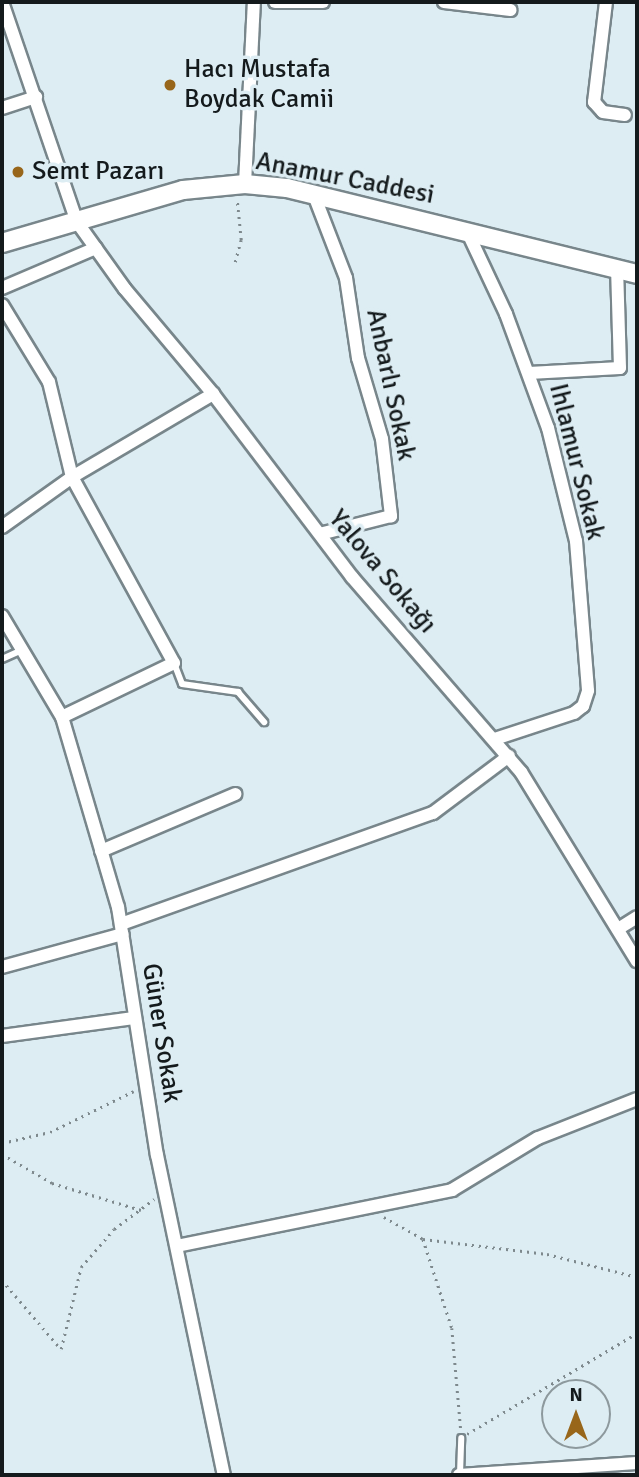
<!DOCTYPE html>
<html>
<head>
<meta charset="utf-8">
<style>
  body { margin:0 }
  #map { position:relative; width:639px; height:1477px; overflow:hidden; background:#ddedf3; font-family:Signika,sans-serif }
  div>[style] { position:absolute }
  .path>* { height:2.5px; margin-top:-1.25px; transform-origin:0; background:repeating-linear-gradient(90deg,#7e898d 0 2px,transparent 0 7px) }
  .roads { filter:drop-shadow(2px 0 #78868b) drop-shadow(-2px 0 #78868b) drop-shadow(0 2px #78868b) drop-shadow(0 -2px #78868b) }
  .lane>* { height:6px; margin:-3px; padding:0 3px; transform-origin:3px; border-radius:3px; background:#fff }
  .street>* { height:12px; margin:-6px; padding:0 6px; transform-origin:6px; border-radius:6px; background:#fff }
  .secondary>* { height:18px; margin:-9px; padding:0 9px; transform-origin:9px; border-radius:9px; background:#fff }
  .dots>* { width:19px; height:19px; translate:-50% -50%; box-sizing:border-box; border:4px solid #ddedf3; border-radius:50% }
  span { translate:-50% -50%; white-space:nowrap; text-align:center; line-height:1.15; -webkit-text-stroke:7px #ddedf3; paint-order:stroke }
  .poi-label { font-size:26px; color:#141a1c }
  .left { translate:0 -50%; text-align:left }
  .street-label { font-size:26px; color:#141a1c }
  .frame { position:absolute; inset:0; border:4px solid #141a1c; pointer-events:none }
  .north { position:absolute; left:541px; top:1379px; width:70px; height:70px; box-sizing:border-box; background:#ddedf3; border:2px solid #8d999d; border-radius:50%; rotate:0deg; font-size:19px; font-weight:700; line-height:28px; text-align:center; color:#141a1c }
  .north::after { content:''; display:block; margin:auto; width:24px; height:32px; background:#98661a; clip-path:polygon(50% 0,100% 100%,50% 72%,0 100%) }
</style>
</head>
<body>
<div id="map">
  <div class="path">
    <div style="left:235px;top:262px;width:23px;rotate:-75deg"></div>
    <div style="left:241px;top:240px;width:40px;rotate:-95.7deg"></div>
    <div style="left:2px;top:1143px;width:49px;rotate:-12.9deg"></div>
    <div style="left:50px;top:1132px;width:93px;rotate:-26deg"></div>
    <div style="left:2px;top:1154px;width:58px;rotate:30.1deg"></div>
    <div style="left:52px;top:1183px;width:93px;rotate:16.9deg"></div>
    <div style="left:384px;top:1217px;width:45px;rotate:29.4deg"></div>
    <div style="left:423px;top:1239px;width:125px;rotate:6.9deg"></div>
    <div style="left:547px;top:1254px;width:93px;rotate:14.3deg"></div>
    <div style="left:423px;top:1239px;width:94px;rotate:72deg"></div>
    <div style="left:452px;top:1328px;width:102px;rotate:85deg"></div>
    <div style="left:2px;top:1280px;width:91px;rotate:49.5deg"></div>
    <div style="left:61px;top:1349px;width:84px;rotate:-76.3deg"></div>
    <div style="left:81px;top:1267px;width:50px;rotate:-49deg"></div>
    <div style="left:114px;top:1229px;width:50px;rotate:-36.9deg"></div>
    <div style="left:467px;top:1434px;width:198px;rotate:-30.7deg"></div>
  </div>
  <div class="roads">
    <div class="lane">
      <div style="left:2px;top:659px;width:22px;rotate:-24deg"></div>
      <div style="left:174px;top:663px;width:22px;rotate:69deg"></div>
      <div style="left:182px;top:684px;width:57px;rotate:8.1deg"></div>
      <div style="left:238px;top:692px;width:40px;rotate:49deg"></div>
      <div style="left:460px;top:1474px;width:36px;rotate:-88deg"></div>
    </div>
    <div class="street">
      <div style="left:2px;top:2px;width:232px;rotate:71.2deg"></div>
      <div style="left:77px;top:222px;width:82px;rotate:54.4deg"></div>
      <div style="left:125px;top:289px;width:137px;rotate:50deg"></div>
      <div style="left:213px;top:394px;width:230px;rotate:52.8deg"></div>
      <div style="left:352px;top:577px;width:258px;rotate:49.1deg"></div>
      <div style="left:521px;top:772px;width:222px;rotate:58.5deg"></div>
      <div style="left:275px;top:2px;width:48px"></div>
      <div style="left:444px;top:2px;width:67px;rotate:6.8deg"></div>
      <div style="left:606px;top:2px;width:101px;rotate:96.8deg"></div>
      <div style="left:594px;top:102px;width:13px;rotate:48deg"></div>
      <div style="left:603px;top:112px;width:22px;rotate:8deg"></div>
      <div style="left:2px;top:108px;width:36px;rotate:-18deg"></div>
      <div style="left:245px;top:184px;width:182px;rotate:-87.2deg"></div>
      <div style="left:314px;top:195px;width:89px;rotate:68.9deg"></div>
      <div style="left:346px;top:278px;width:81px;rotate:81.5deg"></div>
      <div style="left:358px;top:358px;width:84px;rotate:73.5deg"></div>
      <div style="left:382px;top:439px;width:78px;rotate:83.3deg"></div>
      <div style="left:391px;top:516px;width:73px;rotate:165.8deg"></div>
      <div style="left:467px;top:231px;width:92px;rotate:64.8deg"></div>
      <div style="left:506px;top:314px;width:121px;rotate:69.8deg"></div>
      <div style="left:548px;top:428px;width:116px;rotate:76.1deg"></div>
      <div style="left:576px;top:541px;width:150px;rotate:85.4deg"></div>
      <div style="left:588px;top:691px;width:16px;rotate:108deg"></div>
      <div style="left:583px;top:706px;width:11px;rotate:142deg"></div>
      <div style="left:574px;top:713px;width:83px;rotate:161.8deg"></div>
      <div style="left:2px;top:288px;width:102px;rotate:-23.1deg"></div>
      <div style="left:2px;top:305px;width:90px;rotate:58.6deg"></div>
      <div style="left:49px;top:382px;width:98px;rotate:76.4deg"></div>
      <div style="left:72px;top:477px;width:212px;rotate:61.3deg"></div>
      <div style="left:174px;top:663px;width:124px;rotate:154.3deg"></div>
      <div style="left:529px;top:373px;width:91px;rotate:-3.1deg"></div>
      <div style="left:620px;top:368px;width:100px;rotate:-91.7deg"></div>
      <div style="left:2px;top:527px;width:86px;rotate:-35.5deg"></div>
      <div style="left:72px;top:477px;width:164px;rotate:-30.5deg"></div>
      <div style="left:2px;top:616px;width:117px;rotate:59.3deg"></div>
      <div style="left:62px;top:717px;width:198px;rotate:73.6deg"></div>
      <div style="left:118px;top:907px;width:251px;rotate:81.1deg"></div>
      <div style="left:157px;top:1155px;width:327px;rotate:78.2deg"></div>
      <div style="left:101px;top:851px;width:146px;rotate:-23deg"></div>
      <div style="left:121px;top:924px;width:331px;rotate:-19.6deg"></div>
      <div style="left:433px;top:813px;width:95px;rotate:-36.9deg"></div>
      <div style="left:618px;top:929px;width:22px;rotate:-32deg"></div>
      <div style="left:2px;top:967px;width:125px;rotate:-15.3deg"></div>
      <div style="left:2px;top:1036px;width:133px;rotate:-7.8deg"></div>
      <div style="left:177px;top:1246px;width:281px;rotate:-11.5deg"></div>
      <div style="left:452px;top:1190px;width:100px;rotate:-31.2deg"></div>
      <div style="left:538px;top:1138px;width:106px;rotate:-21.5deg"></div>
      <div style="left:459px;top:1475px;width:178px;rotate:-3.9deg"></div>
    </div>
    <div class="secondary">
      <div style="left:2px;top:243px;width:189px;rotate:-16.3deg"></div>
      <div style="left:183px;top:190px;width:62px;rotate:-5.5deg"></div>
      <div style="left:245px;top:184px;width:42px;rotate:5.4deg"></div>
      <div style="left:287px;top:188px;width:360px;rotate:13.8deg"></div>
    </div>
  </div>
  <div class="dots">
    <div style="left:170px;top:85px;background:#98661a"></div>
    <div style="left:18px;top:172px;background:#98661a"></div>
  </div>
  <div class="poi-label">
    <span class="left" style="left:184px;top:85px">Hacı Mustafa<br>Boydak Camii</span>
    <span class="left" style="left:32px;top:172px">Semt Pazarı</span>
  </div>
  <div class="street-label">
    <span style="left:345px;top:179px;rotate:11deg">Anamur Caddesi</span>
    <span style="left:390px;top:385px;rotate:78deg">Anbarlı Sokak</span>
    <span style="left:576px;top:462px;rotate:76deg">Ihlamur Sokak</span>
    <span style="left:382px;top:572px;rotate:50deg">Yalova Sokağı</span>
    <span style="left:161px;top:1033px;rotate:81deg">Güner Sokak</span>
  </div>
  <div class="frame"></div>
  <div class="north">N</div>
</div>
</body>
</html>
